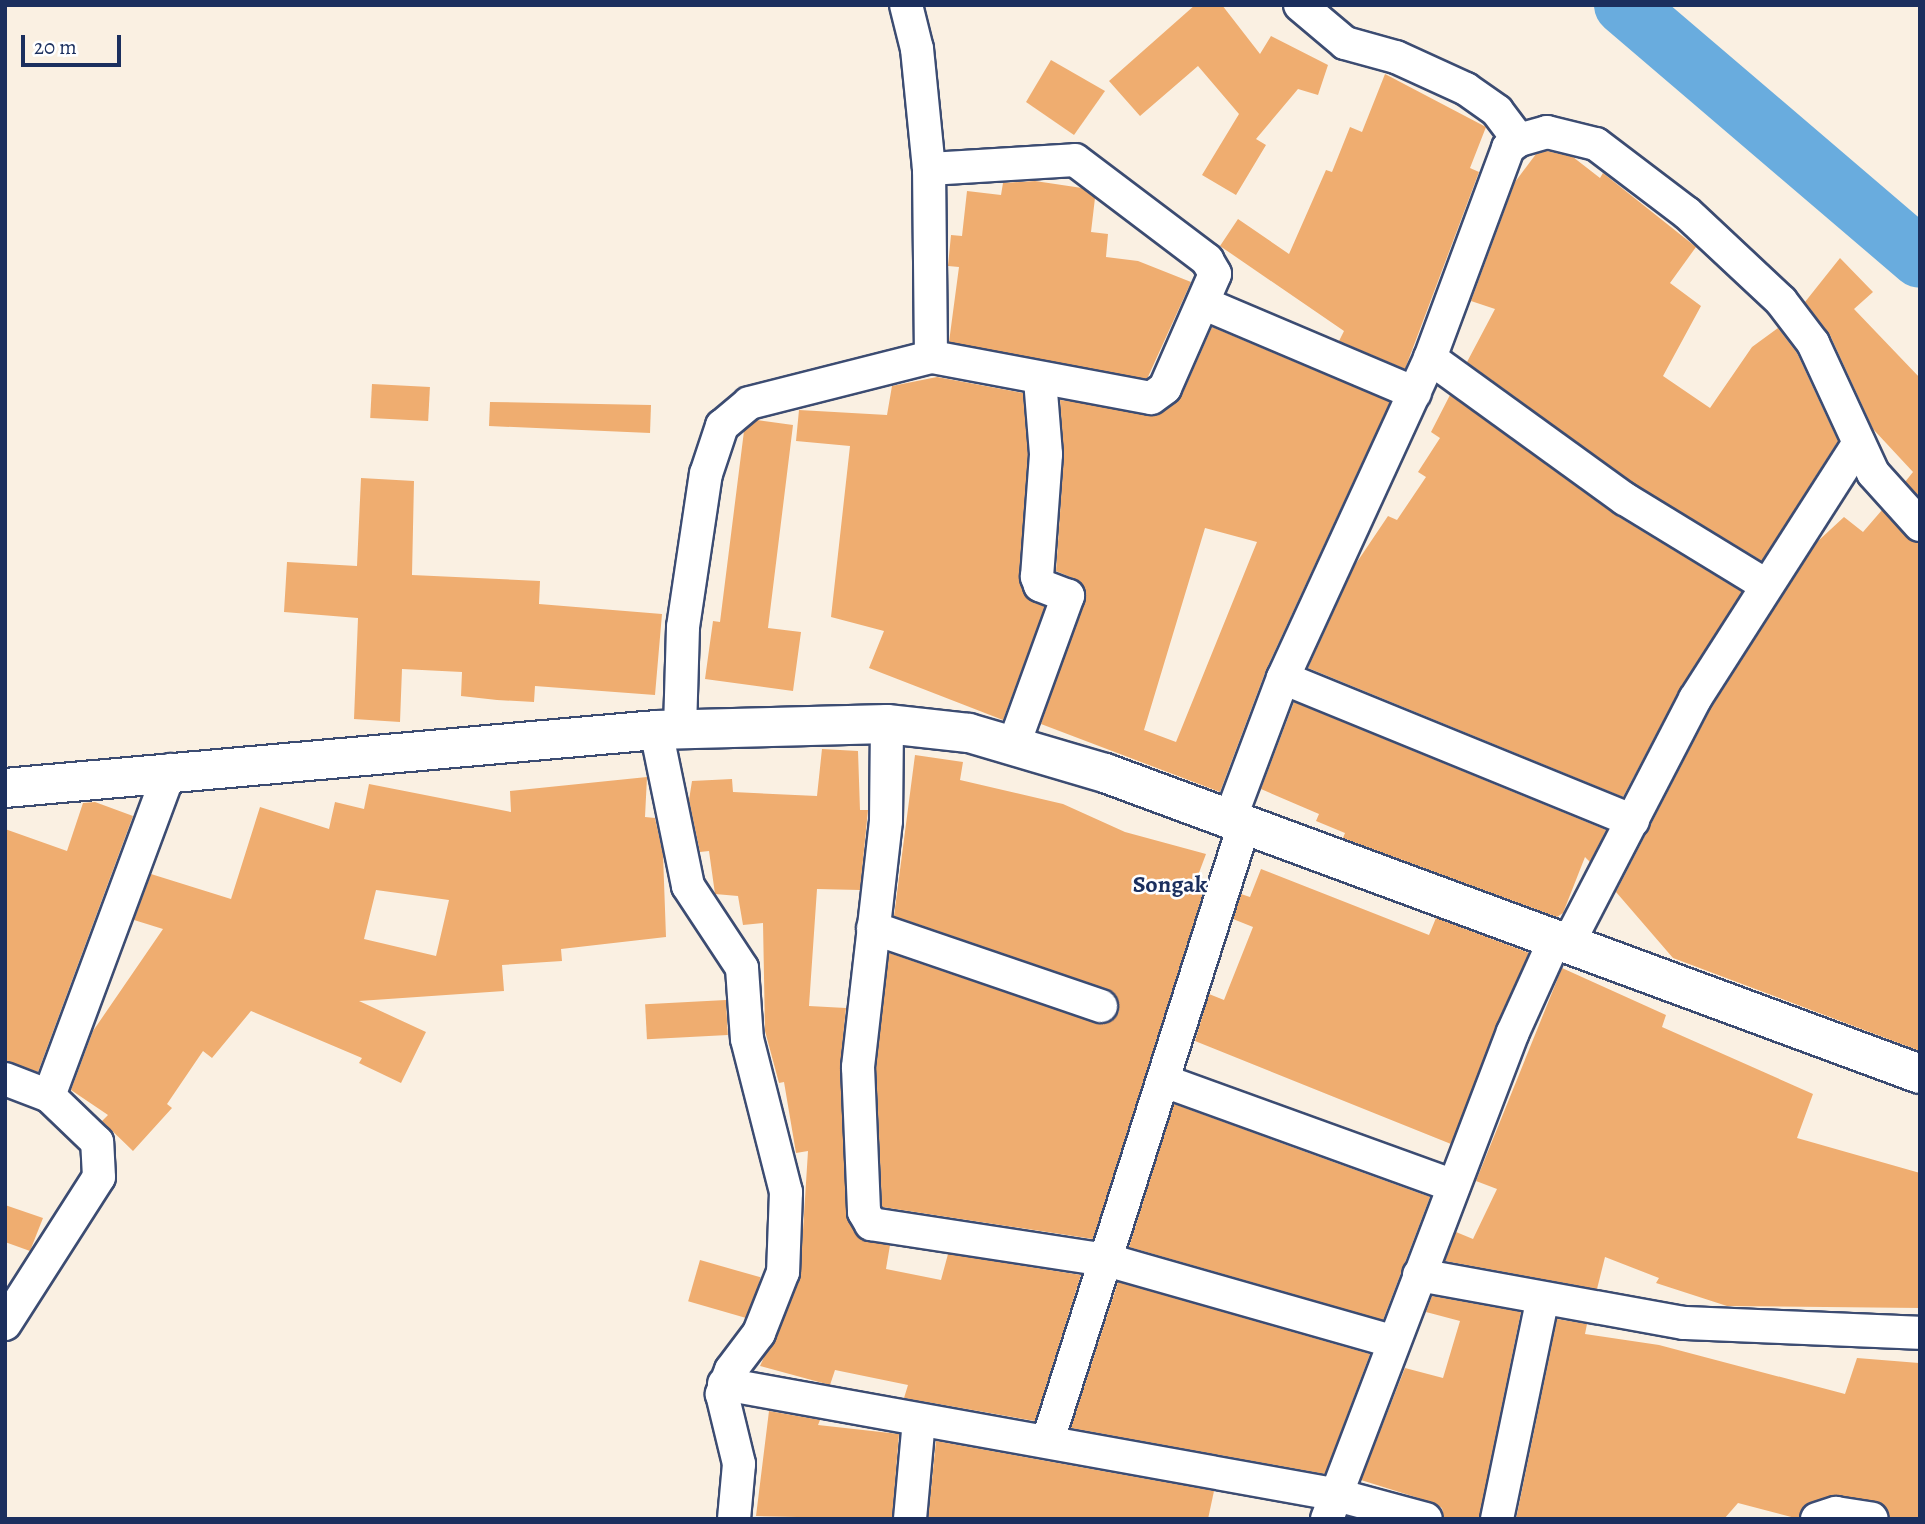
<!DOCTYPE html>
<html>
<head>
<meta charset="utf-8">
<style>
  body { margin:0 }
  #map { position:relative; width:1925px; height:1524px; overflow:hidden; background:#faf0e2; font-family:Alegreya,serif }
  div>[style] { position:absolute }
  .river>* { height:60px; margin:-30px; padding:0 30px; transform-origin:30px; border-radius:30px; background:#69acde }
  .building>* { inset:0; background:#efad70; transform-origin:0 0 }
  .roads { filter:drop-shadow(2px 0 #3c4c72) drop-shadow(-2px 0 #3c4c72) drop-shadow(0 2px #3c4c72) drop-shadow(0 -2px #3c4c72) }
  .street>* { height:32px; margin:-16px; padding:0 16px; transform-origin:16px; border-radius:16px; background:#fff }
  .secondary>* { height:38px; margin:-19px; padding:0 19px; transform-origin:19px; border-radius:19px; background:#fff }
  span { translate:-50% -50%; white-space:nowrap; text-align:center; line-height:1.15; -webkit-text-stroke:5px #fff; paint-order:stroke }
  .quarter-label { font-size:24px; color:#1b2f5e; font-weight:700 }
  .frame { position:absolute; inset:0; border:7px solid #1b2f5e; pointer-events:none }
  .scale { position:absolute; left:21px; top:35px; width:100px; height:32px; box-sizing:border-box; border:4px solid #1b2f5e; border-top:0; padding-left:9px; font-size:21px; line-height:24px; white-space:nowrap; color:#1b2f5e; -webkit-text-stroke:5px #fff; paint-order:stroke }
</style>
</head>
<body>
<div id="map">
  <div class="river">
    <div style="left:1624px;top:5px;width:389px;rotate:40.5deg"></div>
  </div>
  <div class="building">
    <div style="clip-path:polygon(1195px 5px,1222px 5px,1260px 54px,1271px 36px,1328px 65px,1318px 95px,1298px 89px,1256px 139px,1266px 145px,1236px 195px,1202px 175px,1239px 114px,1198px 66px,1140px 116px,1109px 81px)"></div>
    <div style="clip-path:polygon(1051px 60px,1105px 91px,1074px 135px,1026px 102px)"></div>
    <div style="clip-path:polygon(1385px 74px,1486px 127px,1470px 168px,1479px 172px,1405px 369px,1339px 341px,1344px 331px,1220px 246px,1238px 219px,1289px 254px,1326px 170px,1332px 172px,1350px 127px,1362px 132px)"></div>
    <div style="clip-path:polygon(1547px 151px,1573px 157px,1600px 178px,1603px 173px,1696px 247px,1670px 283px,1701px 306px,1663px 376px,1710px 408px,1752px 347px,1778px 328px,1797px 353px,1838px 441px,1762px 561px,1635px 484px,1467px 362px,1495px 309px,1471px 301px,1515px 182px,1536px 154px)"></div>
    <div style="clip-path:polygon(1035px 181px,1082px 188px,1095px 198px,1091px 232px,1108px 234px,1106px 257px,1138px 261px,1191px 282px,1147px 379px,949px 342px,959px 267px,948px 266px,951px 235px,962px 236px,967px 191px,1001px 195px,1003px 183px)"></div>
    <div style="clip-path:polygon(1840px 258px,1873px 292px,1854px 309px,1920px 378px,1920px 497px,1905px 482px,1913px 472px,1873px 429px,1830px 335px,1805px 302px)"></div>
    <div style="clip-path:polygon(evenodd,1212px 327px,1390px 402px,1266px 670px,1220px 792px,1041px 724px,1086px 594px,1075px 579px,1056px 571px,1064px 455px,1060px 400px,1161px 413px,1182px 395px,1212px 327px,1205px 528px,1257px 542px,1176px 742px,1144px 730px,1205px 528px)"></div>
    <div style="clip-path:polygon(937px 377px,1023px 393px,1028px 454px,1019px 576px,1027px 597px,1045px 607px,1003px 720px,869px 668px,884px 631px,831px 617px,850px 446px,796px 441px,799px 410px,887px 415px,892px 386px)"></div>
    <div style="left:372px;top:384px;width:58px;height:34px;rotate:3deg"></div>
    <div style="clip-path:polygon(1450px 395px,1614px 514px,1742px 592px,1680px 689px,1623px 797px,1308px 668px,1355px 565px,1388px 516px,1397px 520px,1426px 477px,1418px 472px,1440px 438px,1431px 432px)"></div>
    <div style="clip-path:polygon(490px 402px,651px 405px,650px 433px,489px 426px)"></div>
    <div style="clip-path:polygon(757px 420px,793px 425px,768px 628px,801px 632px,793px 691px,705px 679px,713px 621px,720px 622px,744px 431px)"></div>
    <div style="clip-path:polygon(361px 478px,414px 481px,412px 575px,540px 581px,539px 604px,662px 614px,655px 695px,535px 686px,534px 702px,497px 700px,461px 696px,462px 672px,402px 669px,400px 722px,354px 719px,358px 618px,284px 612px,287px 562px,357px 566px)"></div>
    <div style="clip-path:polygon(1882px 510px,1920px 543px,1920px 1051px,1673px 958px,1616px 892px,1711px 708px,1817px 542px,1844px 517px,1863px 532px)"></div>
    <div style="clip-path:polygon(1294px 702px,1606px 830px,1590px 862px,1585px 857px,1563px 913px,1557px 917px,1343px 838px,1345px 833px,1316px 821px,1319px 814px,1261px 789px)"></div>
    <div style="clip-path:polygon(822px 749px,858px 751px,860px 810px,868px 810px,860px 890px,817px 889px,809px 1006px,846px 1008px,840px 1068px,848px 1221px,861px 1239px,890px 1245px,886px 1269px,941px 1280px,948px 1254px,1081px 1275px,1035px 1421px,904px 1398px,908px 1385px,835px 1370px,830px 1385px,760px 1366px,800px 1278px,808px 1151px,796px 1153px,784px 1082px,779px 1083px,765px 1031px,763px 923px,743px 925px,738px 896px,715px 894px,709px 851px,700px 852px,689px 800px,692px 781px,732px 779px,733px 792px,817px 796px)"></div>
    <div style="clip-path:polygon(915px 755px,963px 762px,960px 780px,1063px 804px,1125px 832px,1206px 854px,1197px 878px,1207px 881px,1093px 1239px,882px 1207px,876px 1068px,889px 953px,1095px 1023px,1113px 1020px,1119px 1011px,1107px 989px,894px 916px)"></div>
    <div style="clip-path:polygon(evenodd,647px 777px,645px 817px,655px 818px,663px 854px,666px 937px,561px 949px,562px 961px,502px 965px,504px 991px,359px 1001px,426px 1032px,401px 1083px,359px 1063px,362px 1058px,251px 1011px,212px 1058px,203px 1051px,167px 1104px,172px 1108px,133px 1151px,102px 1121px,108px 1115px,71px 1090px,93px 1031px,163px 929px,134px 920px,151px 874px,231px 899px,260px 807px,329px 829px,335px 802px,364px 809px,369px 784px,511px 812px,510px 791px,647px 777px,376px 890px,449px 900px,436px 956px,364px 939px,376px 890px)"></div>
    <div style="clip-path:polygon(95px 802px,133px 816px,38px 1072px,5px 1061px,5px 829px,67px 851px,83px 803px)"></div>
    <div style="clip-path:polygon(1261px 869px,1429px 935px,1436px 918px,1529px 953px,1451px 1144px,1195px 1041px,1209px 994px,1224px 1000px,1253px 927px,1233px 919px,1241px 894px,1250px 897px)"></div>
    <div style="clip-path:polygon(1562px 968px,1666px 1015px,1662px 1027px,1813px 1094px,1797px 1138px,1920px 1173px,1920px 1308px,1727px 1306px,1656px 1283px,1659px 1278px,1605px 1257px,1597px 1289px,1445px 1261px,1456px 1232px,1473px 1239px,1497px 1189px,1476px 1181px)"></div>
    <div style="left:726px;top:1000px;width:35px;height:81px;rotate:87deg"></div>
    <div style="clip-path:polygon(1174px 1104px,1430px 1197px,1383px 1320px,1129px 1247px)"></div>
    <div style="clip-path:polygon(5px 1205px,43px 1218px,30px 1251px,5px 1242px)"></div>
    <div style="left:700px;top:1260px;width:63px;height:43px;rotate:16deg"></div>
    <div style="clip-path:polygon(1118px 1282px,1370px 1354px,1325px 1474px,1071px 1428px)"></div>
    <div style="clip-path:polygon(1432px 1296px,1521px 1312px,1479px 1519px,1444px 1519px,1442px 1508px,1431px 1502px,1361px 1480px,1405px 1368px,1443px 1378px,1460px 1321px,1426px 1312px)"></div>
    <div style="clip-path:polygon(1557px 1319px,1587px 1324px,1585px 1334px,1659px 1345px,1845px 1394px,1857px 1358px,1919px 1363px,1920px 1519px,1890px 1519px,1883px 1504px,1838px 1495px,1811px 1502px,1799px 1519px,1738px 1503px,1724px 1519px,1516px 1519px)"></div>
    <div style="clip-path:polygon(769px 1411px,820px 1420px,818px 1425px,899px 1434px,892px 1519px,756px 1516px)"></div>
    <div style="clip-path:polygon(936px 1441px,1214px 1491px,1208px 1519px,928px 1519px)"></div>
  </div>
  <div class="roads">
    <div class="street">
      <div style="left:1300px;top:5px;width:59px;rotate:40.2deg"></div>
      <div style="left:1345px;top:43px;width:53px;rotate:15.4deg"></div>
      <div style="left:1396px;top:57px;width:77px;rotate:24.6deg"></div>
      <div style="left:1466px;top:89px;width:38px;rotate:35deg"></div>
      <div style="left:1497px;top:111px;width:36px;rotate:53deg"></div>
      <div style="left:929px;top:169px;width:146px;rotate:-3.5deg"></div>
      <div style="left:1075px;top:160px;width:166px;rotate:37.1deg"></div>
      <div style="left:1207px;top:260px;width:16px;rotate:60deg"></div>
      <div style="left:1215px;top:274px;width:124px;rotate:113.7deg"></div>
      <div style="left:1165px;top:388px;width:17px;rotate:144deg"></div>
      <div style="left:1151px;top:398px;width:224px;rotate:-169.4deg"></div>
      <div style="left:1205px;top:304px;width:228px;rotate:23deg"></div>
      <div style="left:1430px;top:358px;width:241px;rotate:35.9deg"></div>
      <div style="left:1625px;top:499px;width:165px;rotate:31.4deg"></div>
      <div style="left:1283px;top:678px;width:378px;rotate:22.2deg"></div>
      <div style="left:887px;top:724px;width:97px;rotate:90.6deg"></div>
      <div style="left:886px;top:821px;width:248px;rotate:96.5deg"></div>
      <div style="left:858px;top:1067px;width:145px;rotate:87.6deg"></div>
      <div style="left:864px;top:1212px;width:14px;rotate:60deg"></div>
      <div style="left:871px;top:1224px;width:239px;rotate:8.7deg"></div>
      <div style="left:1107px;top:1260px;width:298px;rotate:15.9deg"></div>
      <div style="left:680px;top:729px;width:102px;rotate:-88.3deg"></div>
      <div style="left:683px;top:627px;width:155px;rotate:-81.5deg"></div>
      <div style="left:706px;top:474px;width:51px;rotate:-71.6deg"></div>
      <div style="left:722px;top:426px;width:35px;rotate:-40deg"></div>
      <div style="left:749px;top:403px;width:188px;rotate:-14.2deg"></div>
      <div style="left:931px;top:357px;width:188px;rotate:-90.6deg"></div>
      <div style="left:929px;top:169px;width:121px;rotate:-95.7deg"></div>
      <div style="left:917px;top:49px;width:45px;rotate:-104deg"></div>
      <div style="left:656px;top:730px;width:159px;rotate:78.4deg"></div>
      <div style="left:688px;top:886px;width:98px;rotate:56.6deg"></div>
      <div style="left:742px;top:968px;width:71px;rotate:86deg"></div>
      <div style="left:747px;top:1039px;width:158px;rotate:75.7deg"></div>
      <div style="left:786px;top:1192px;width:80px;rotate:92.1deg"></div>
      <div style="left:783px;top:1272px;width:66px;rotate:111.5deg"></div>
      <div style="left:759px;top:1333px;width:46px;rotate:127.1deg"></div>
      <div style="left:731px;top:1370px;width:26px;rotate:111deg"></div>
      <div style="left:722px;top:1394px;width:72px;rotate:76.3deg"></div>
      <div style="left:739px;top:1464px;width:55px;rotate:95.2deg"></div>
      <div style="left:1014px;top:744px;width:158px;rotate:-70deg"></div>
      <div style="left:1068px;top:596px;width:30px;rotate:-159deg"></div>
      <div style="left:1040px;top:585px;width:9px;rotate:-111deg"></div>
      <div style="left:1037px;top:577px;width:123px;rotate:-85.8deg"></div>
      <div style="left:1046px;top:454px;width:75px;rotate:-94.6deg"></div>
      <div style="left:1230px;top:819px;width:151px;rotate:-69.4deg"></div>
      <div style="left:1283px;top:678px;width:352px;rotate:-65.3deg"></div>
      <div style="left:1430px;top:358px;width:224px;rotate:-69.6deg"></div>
      <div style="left:1508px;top:148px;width:14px;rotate:-36deg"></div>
      <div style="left:1519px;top:140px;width:29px;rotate:-16deg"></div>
      <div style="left:1547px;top:132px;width:50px;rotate:13.8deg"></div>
      <div style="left:1596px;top:144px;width:114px;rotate:37.2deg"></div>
      <div style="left:1687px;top:213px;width:129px;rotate:43.1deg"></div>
      <div style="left:1781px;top:301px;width:53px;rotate:52.7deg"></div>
      <div style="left:1813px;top:343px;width:143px;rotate:65.2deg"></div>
      <div style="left:1873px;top:473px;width:70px;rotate:47.9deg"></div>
      <div style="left:873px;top:928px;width:241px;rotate:18.9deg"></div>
      <div style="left:1569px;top:942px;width:274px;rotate:-62.6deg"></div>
      <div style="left:1695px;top:699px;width:303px;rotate:-57.4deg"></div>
      <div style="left:5px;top:1079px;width:47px;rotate:21.1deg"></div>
      <div style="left:49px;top:1096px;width:348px;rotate:-69.6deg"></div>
      <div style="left:1164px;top:1081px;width:308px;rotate:19.9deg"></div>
      <div style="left:1419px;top:1275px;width:269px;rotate:10.3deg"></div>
      <div style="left:1684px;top:1323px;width:236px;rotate:2.4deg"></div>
      <div style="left:5px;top:1324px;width:174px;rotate:-57.4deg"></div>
      <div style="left:99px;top:1177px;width:35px;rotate:-93deg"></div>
      <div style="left:97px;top:1142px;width:66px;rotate:-136.2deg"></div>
      <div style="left:724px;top:1384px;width:619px;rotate:10.24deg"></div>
      <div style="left:1333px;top:1494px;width:96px;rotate:15deg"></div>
      <div style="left:1048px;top:1440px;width:645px;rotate:-72.32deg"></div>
      <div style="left:910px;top:1519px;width:98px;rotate:-84.8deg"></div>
      <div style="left:1327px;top:1519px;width:521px;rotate:-69.1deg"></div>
      <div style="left:1513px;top:1032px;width:104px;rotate:-65.6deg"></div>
      <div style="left:1497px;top:1519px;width:223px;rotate:-78.3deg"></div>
      <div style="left:1817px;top:1519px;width:20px;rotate:-18deg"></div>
      <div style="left:1836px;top:1513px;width:36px;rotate:9deg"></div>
    </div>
    <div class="secondary">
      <div style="left:5px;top:788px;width:654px;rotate:-5.09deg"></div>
      <div style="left:656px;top:730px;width:231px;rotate:-1.5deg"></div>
      <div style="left:887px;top:724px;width:82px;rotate:6.3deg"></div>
      <div style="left:969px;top:733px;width:142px;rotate:16.4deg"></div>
      <div style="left:1105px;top:773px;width:869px;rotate:20.27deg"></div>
    </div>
  </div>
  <div class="quarter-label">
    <span style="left:1170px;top:885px">Songak</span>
  </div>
  <div class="frame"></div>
  <div class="scale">20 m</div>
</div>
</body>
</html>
